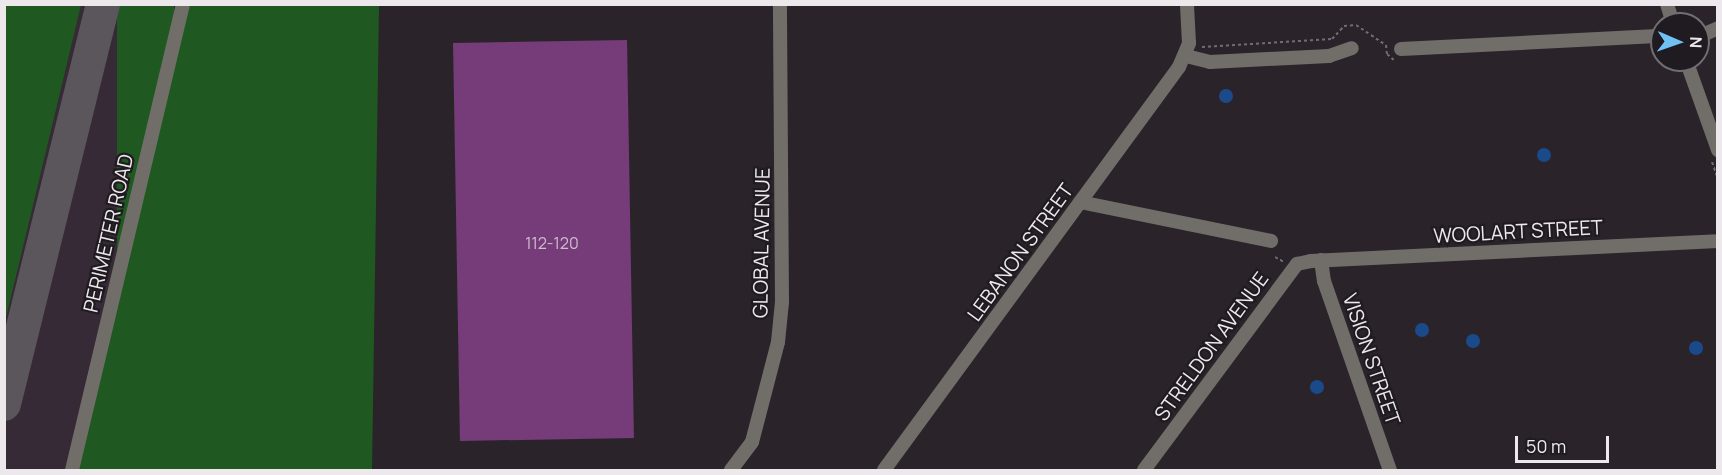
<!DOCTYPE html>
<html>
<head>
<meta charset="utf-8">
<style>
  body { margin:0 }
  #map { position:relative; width:1722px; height:475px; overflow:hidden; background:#2a242a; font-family:Manrope,sans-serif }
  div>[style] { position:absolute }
  .built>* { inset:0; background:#352a35 }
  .green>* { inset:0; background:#1f5921; transform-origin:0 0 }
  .water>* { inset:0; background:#1b4a8b }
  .round { border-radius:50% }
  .taxiway>* { height:34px; margin:-17px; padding:0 17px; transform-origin:17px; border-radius:17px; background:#5b565b }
  .building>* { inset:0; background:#763b79; transform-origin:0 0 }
  .path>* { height:2px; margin-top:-1px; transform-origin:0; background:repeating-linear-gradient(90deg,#716c71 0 3px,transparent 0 6px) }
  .minor>* { height:14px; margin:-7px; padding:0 7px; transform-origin:7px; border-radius:7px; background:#716e6a }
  span { translate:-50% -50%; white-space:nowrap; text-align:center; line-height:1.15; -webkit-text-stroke:4.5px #201b20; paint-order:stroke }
  .number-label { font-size:16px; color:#cebdcf }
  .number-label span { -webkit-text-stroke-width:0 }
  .street-label { font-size:20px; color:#ece8ec }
  .frame { position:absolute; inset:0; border:6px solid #ece8ec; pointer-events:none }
  .north { position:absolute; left:1650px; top:12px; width:60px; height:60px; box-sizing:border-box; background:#201b20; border:2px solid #726d72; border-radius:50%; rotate:92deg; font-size:16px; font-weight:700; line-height:24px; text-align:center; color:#ece8ec }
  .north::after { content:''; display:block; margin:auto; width:21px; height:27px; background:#72c1f5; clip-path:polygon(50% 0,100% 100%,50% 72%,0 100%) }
  .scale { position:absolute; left:1515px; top:436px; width:94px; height:27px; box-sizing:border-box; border:3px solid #ece8ec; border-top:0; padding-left:8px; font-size:18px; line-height:21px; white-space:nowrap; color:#ece8ec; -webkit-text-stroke:4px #201b20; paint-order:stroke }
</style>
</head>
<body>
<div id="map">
  <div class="built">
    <div style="clip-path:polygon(4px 5px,195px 5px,82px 470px,5px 470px)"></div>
  </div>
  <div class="green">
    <div style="clip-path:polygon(5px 4px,81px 5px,5px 322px,4px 5px)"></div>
    <div style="left:117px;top:5px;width:57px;height:478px"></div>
    <div style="clip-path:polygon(188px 5px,379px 5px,372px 470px,78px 470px)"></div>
  </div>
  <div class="water">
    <div class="round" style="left:1219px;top:89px;width:14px;height:14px"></div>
    <div class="round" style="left:1537px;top:148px;width:14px;height:14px"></div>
    <div class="round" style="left:1415px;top:323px;width:14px;height:14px"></div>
    <div class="round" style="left:1466px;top:334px;width:14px;height:14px"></div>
    <div class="round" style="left:1689px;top:341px;width:14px;height:14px"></div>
    <div class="round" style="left:1310px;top:380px;width:14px;height:14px"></div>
  </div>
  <div class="taxiway">
    <div style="left:4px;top:404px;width:412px;rotate:-76.1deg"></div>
  </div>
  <div class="building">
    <div style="left:627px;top:40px;width:398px;height:174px;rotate:89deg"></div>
  </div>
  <div class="path">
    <div style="left:1202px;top:47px;width:130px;rotate:-3.5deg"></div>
    <div style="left:1332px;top:39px;width:18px;rotate:-47deg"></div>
    <div style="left:1344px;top:26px;width:12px;rotate:-5deg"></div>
    <div style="left:1356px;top:25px;width:36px;rotate:34deg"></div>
    <div style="left:1386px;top:45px;width:9px;rotate:84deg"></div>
    <div style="left:1387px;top:54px;width:11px;rotate:41deg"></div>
    <div style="left:1712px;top:162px;width:18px;rotate:71deg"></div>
    <div style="left:1275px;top:257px;width:10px;rotate:29deg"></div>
  </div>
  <div class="minor">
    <div style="left:1667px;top:4px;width:21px;rotate:73deg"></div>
    <div style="left:1698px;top:37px;width:22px;rotate:-24deg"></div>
    <div style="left:1401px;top:49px;width:261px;rotate:-2.9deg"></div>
    <div style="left:1186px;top:56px;width:25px;rotate:14deg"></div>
    <div style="left:1210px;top:62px;width:119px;rotate:-2.9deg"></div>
    <div style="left:1329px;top:56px;width:24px;rotate:-19deg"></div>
    <div style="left:1686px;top:60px;width:96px;rotate:70.4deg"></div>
    <div style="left:1080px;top:202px;width:195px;rotate:11.5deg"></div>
    <div style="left:1321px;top:260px;width:21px;rotate:82deg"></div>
    <div style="left:1324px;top:281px;width:200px;rotate:70.8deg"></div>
    <div style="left:72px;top:470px;width:479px;rotate:-76.6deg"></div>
    <div style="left:731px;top:470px;width:35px;rotate:-53deg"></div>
    <div style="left:752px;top:442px;width:103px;rotate:-75.4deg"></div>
    <div style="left:778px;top:342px;width:40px;rotate:-84.3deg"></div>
    <div style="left:782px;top:302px;width:298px;rotate:-90.4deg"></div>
    <div style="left:884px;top:470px;width:499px;rotate:-53.8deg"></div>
    <div style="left:1179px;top:67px;width:26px;rotate:-67deg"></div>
    <div style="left:1189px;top:43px;width:39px;rotate:-93deg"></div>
    <div style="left:1144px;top:470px;width:257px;rotate:-53.4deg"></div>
    <div style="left:1297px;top:264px;width:14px;rotate:-12deg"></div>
    <div style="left:1311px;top:261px;width:407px;rotate:-2.8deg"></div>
  </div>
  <div class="number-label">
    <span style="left:552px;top:243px">112-120</span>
  </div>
  <div class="street-label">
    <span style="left:1518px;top:231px;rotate:-3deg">WOOLART STREET</span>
    <span style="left:108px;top:233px;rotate:-77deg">PERIMETER ROAD</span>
    <span style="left:761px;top:243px;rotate:-89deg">GLOBAL AVENUE</span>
    <span style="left:1020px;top:252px;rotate:-54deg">LEBANON STREET</span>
    <span style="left:1211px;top:346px;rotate:-54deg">STRELDON AVENUE</span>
    <span style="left:1372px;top:359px;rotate:71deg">VISION STREET</span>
  </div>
  <div class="frame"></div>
  <div class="north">N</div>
  <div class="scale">50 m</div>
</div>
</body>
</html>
